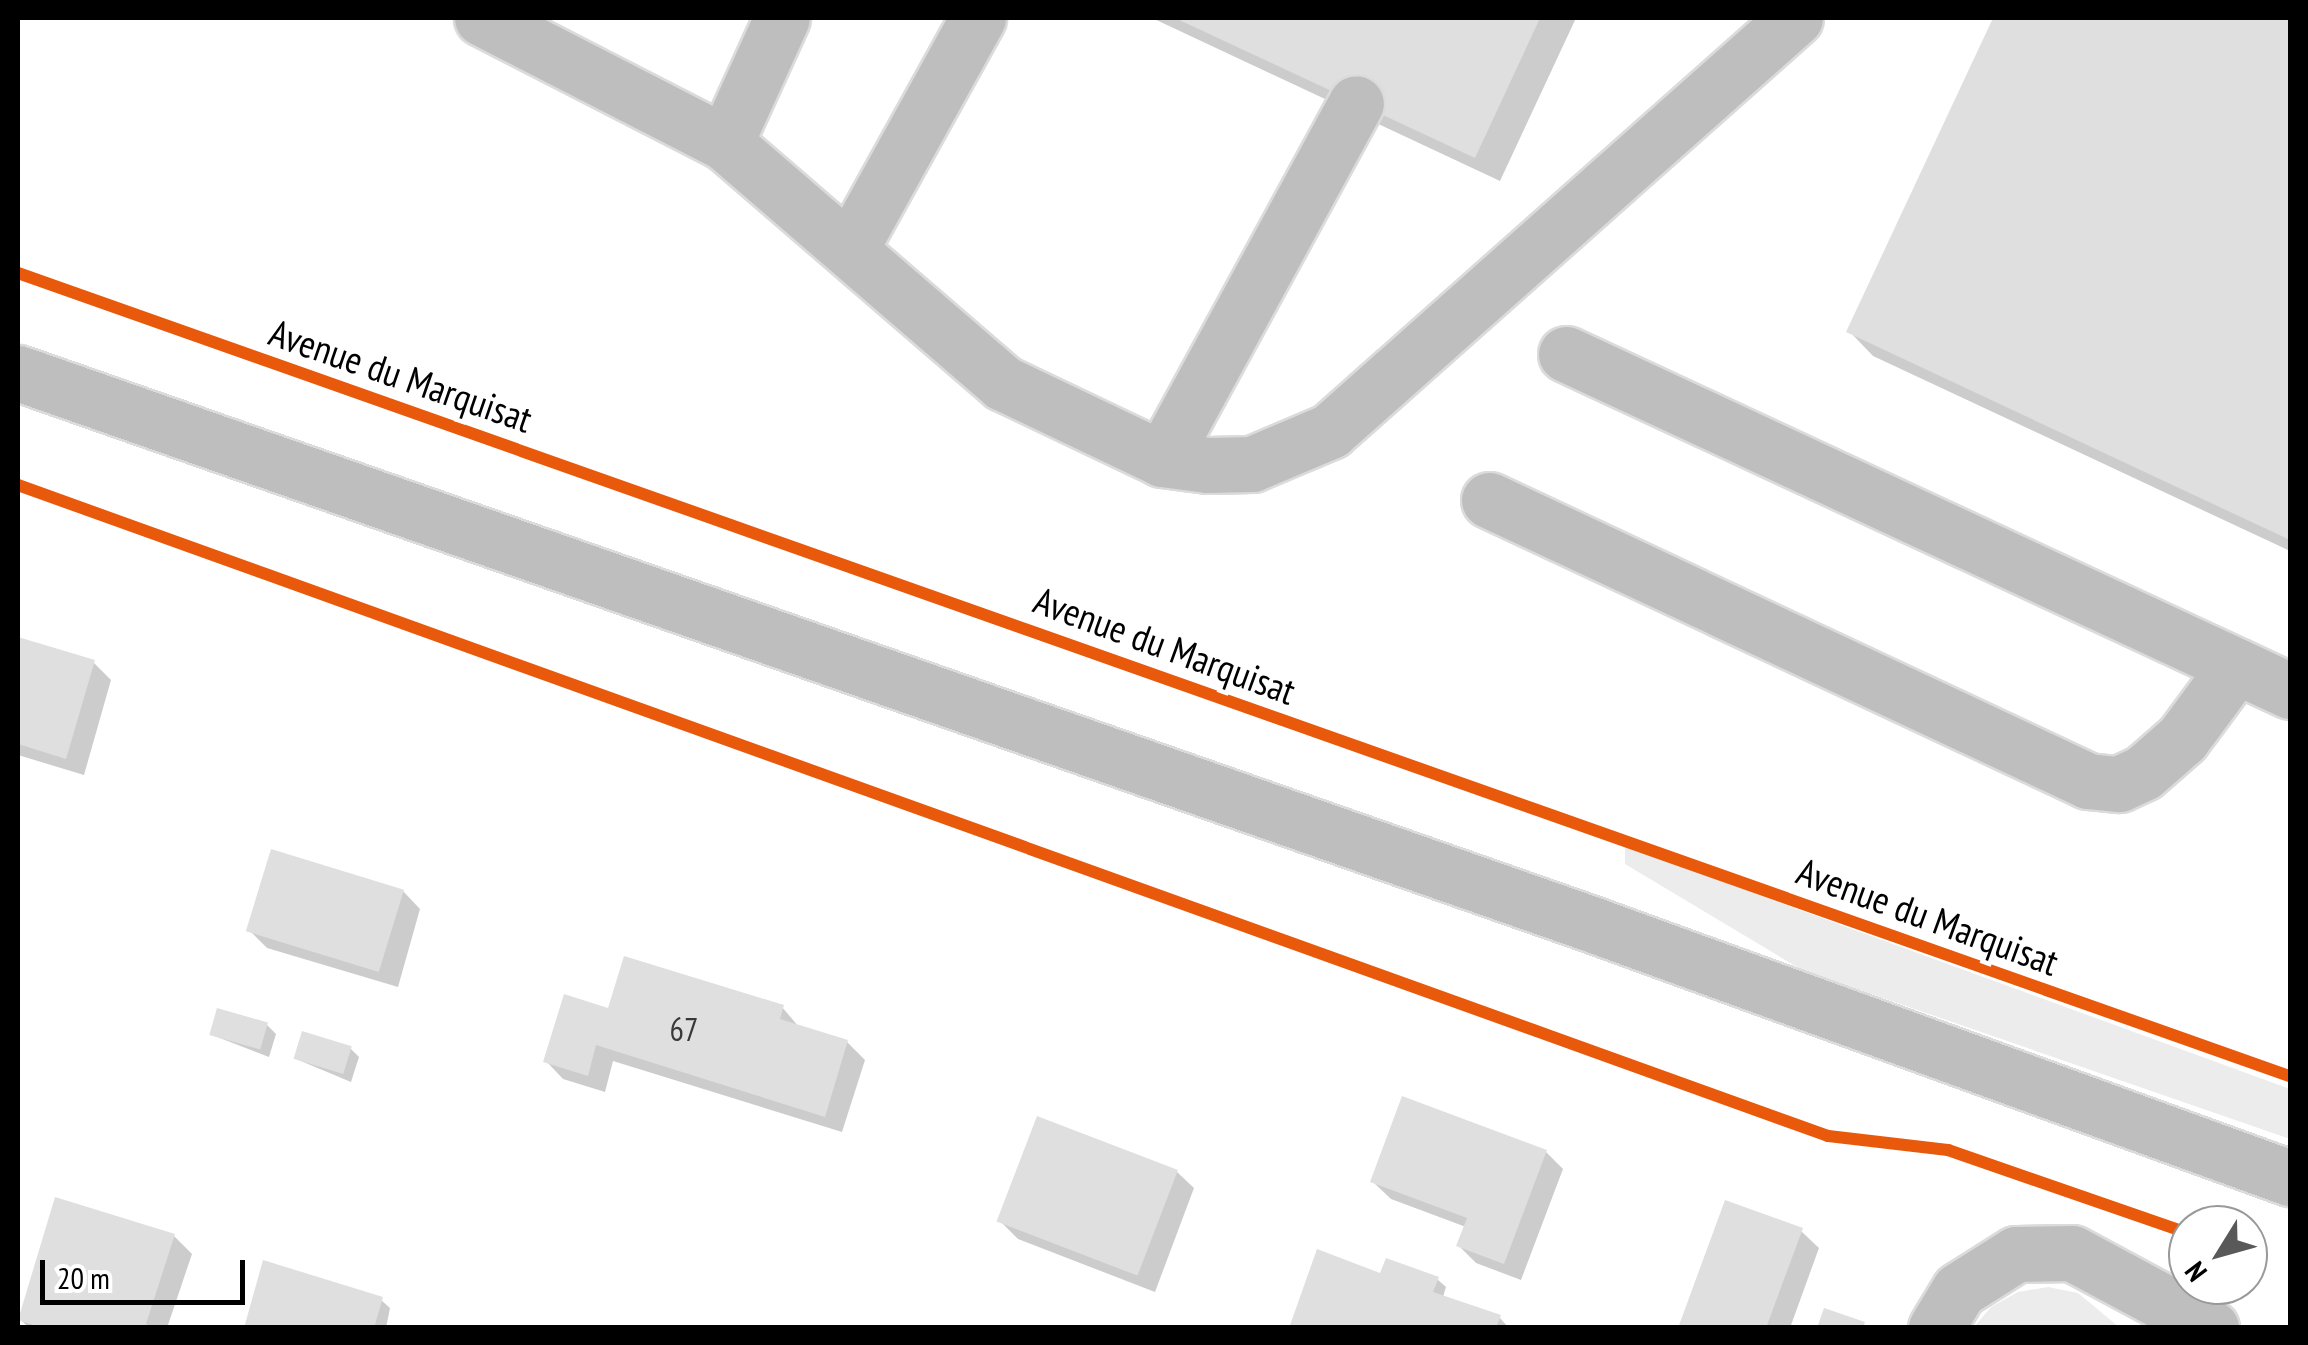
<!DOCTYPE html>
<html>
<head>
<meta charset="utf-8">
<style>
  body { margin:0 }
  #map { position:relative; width:2308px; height:1345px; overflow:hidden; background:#fff; font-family:"PT Sans Narrow",sans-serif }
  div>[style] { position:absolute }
  .green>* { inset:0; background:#ececec }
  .shadow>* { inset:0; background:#0003 }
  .building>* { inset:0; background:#dfdfdf; transform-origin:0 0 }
  .roads { filter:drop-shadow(2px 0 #dbdbdb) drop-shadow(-2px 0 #dbdbdb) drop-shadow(0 2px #dbdbdb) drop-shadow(0 -2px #dbdbdb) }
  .minor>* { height:55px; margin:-27.5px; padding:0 27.5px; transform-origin:27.5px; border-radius:27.5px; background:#bebebe }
  .major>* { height:55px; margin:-27.5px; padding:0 27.5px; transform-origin:27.5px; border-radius:27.5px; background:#bebebe }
  .cycleway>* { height:12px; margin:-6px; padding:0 6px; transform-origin:6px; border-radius:6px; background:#e8590c }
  span { translate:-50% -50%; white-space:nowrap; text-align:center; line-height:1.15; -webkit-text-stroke:9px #fff; paint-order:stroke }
  .number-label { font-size:32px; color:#383838 }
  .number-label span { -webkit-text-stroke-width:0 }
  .street-label { font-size:38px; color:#000 }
  .frame { position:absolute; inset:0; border:20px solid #000; pointer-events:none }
  .north { position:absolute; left:2168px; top:1205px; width:100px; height:100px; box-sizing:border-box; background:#fff; border:2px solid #999; border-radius:50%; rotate:233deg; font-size:28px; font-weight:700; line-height:40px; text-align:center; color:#000 }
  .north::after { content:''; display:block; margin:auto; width:35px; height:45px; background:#595959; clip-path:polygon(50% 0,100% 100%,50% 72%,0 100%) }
  .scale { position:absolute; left:40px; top:1260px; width:205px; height:45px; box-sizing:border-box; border:5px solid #000; border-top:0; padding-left:12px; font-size:30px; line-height:35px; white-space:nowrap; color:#000; -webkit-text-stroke:8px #fff; paint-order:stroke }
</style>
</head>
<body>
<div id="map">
  <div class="green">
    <div style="clip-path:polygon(1625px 846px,2290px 1089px,2290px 1139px,1802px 970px,1625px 864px)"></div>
    <div style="clip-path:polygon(2048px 1287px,2078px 1293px,2119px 1327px,1974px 1327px,1991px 1307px,2018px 1292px)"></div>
  </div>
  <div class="shadow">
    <div style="clip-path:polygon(1152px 18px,1576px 18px,1500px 181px)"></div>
    <div style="clip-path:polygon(1995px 18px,2290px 18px,2290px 551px,1873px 356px,1849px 331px)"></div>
    <div style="clip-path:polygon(18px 640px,94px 663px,111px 680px,84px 775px,18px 755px)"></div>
    <div style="clip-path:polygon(403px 891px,420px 909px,398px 987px,267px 948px,249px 930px)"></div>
    <div style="clip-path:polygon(782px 1007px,799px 1027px,847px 1042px,865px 1060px,842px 1132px,613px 1061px,605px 1092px,563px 1079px,546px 1061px,610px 1012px)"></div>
    <div style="clip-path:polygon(267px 1025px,276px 1034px,269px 1057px,212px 1035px)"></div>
    <div style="clip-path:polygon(350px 1048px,359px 1057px,351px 1082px,296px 1059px)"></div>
    <div style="clip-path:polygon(1546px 1152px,1563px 1169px,1521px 1280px,1476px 1263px,1459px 1246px,1466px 1227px,1391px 1199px,1373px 1182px)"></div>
    <div style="clip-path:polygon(1176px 1171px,1194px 1188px,1155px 1292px,1018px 1239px,1000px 1221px)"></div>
    <div style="clip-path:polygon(1801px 1231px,1819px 1248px,1790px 1328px,1681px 1328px)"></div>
    <div style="clip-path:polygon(174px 1236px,192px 1254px,167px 1328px,29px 1328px,20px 1319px)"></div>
    <div style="clip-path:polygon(1382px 1275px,1437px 1279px,1446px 1287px,1443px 1297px,1499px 1317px,1509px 1328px,1291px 1328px)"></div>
    <div style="clip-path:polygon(381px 1300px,390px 1308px,386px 1328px,246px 1328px)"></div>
  </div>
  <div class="building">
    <div style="clip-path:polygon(1175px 18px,1540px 18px,1475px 158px)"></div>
    <div style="clip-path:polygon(1993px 18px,2290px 18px,2290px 540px,1846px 332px)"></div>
    <div style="clip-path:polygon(18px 637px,95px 660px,66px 759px,18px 744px)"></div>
    <div style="left:271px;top:849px;width:139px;height:86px;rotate:17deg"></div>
    <div style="clip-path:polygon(624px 956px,784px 1005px,780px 1019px,848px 1040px,825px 1117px,596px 1045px,588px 1076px,543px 1062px,564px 994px,608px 1008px)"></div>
    <div style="left:217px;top:1008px;width:53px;height:28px;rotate:16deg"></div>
    <div style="left:302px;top:1031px;width:52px;height:29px;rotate:17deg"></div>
    <div style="clip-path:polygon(1402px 1096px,1547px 1150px,1504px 1264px,1456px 1246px,1467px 1218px,1370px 1182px)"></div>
    <div style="left:1037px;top:1116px;width:151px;height:113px;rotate:21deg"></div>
    <div style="clip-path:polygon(55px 1197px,175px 1234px,146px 1324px,155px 1328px,42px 1328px,18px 1320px)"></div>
    <div style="clip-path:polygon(1725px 1200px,1803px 1228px,1766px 1328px,1678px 1328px)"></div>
    <div style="clip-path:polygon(1317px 1249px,1380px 1273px,1386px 1258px,1439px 1277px,1433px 1292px,1501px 1315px,1496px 1328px,1289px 1328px)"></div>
    <div style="clip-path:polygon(263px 1260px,383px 1297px,374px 1328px,244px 1328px)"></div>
    <div style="clip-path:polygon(1824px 1308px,1865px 1322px,1863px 1328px,1817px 1328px)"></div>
  </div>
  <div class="roads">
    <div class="minor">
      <div style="left:482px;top:18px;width:273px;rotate:27.2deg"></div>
      <div style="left:725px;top:143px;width:367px;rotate:40.8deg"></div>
      <div style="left:1003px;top:383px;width:176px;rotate:25.5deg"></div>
      <div style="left:1162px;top:459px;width:46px;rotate:7.4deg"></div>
      <div style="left:1208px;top:465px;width:44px;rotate:-1.3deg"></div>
      <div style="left:1252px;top:464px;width:85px;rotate:-22.9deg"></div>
      <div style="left:1330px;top:431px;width:622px;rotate:-41.61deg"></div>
      <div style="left:725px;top:143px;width:137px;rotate:-65.5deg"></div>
      <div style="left:851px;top:247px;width:262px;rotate:-61deg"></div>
      <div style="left:1566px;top:354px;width:799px;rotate:24.96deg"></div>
      <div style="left:1162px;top:459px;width:405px;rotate:-61.4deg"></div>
      <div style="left:1489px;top:500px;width:662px;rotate:25.13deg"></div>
      <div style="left:2088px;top:781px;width:31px;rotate:6deg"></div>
      <div style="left:2119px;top:784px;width:26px;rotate:-25deg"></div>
      <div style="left:2143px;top:773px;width:52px;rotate:-41.1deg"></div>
      <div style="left:2182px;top:739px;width:91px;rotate:-53.5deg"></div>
      <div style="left:1936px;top:1328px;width:44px;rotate:-58.8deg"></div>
      <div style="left:1959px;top:1290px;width:67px;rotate:-32.3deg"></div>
      <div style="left:2016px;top:1254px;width:56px;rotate:-1deg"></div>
      <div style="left:2072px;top:1253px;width:158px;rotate:28.3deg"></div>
    </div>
    <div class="major">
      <div style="left:18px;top:373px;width:1670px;rotate:19.3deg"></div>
      <div style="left:1594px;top:925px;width:741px;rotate:19.98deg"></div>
    </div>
  </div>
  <div class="cycleway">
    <div style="left:18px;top:273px;width:2410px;rotate:19.47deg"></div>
    <div style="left:18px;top:485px;width:1924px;rotate:19.78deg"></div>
    <div style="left:1828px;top:1136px;width:121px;rotate:6.7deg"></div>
    <div style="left:1948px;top:1150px;width:254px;rotate:19.1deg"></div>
  </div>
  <div class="number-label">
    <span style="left:684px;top:1029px">67</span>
  </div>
  <div class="street-label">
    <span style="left:401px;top:375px;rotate:19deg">Avenue du Marquisat</span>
    <span style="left:1165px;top:645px;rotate:20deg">Avenue du Marquisat</span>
    <span style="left:1928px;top:916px;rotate:20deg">Avenue du Marquisat</span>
  </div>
  <div class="frame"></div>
  <div class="north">N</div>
  <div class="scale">20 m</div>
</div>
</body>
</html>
